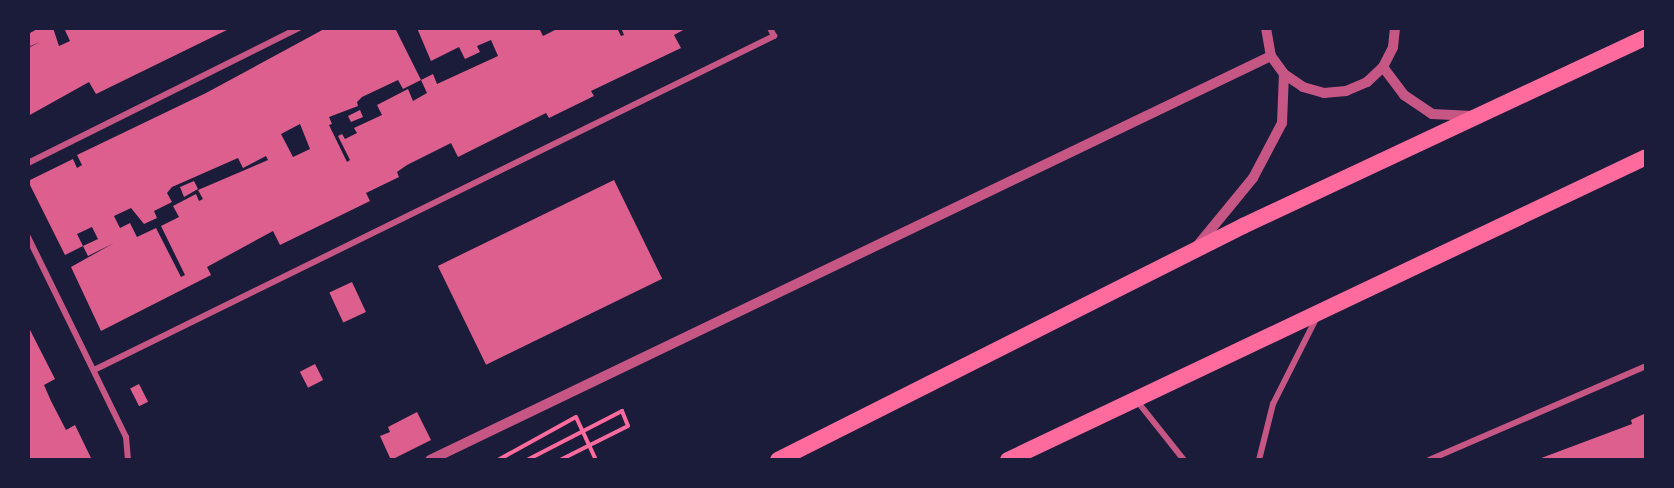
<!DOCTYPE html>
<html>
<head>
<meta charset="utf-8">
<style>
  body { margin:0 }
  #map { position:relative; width:1674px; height:488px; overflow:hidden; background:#1b1b3a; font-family:Roboto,sans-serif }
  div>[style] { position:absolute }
  .building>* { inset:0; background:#dd5f8e; transform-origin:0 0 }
  .path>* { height:4px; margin:-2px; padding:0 2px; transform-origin:2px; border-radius:2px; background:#ff6b9d }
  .minor>* { height:6px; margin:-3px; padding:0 3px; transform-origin:3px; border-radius:3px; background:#c65784 }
  .tertiary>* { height:10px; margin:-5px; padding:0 5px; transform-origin:5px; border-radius:5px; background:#c65784 }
  .trunk>* { height:16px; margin:-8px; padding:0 8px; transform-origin:8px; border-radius:8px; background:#ff6b9d }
  span { translate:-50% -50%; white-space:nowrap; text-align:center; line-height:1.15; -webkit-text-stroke:6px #1b1b3a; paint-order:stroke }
  .frame { position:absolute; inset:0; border:30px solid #1b1b3a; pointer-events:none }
</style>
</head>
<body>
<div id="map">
  <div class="building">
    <div style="clip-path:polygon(39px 28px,53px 28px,59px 46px,70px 41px,64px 28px,231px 28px,96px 94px,89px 82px,28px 116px,28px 48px,40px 42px,28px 47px,28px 30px,30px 33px)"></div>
    <div style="clip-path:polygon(evenodd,326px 28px,395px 28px,421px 80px,433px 74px,437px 84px,498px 56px,491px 40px,477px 46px,480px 52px,465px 59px,459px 47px,431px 61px,417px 28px,539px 28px,543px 36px,559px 28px,617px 28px,621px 36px,624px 35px,621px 28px,687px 28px,674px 35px,681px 48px,591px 91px,594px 96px,549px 118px,546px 113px,458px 157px,451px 143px,407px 165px,397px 172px,399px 177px,366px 193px,370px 201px,280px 245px,273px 231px,207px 267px,211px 275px,101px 331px,71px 267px,114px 243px,88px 256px,83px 246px,65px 255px,28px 181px,73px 159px,77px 168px,82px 165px,77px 155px,206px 93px,326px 28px,398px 80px,403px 89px,421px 80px,427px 93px,413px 101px,408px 89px,377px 105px,382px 115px,354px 128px,357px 133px,345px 139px,342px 134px,338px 136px,350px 160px,347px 162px,329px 125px,332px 124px,329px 117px,358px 106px,357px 102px,362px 97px,398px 80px,326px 28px,300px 124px,310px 149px,293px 157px,281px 134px,300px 124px,326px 28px,266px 156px,268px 160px,198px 190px,203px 199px,199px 201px,196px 194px,173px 206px,179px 217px,161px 226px,185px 275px,181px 277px,156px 228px,137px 237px,130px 223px,120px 228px,114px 216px,131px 208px,144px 224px,157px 218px,154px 211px,172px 202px,167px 193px,172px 187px,238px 158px,243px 168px,266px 156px,326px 28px,92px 227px,98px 239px,83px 246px,77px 234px,92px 227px)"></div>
    <div style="clip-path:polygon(360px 110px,363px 117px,351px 122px,348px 116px)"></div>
    <div style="left:614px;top:180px;width:110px;height:196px;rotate:64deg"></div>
    <div style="clip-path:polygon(194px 181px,198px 189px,184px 197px,180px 187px)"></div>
    <div style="left:352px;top:282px;width:33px;height:25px;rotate:65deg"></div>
    <div style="clip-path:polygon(28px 326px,55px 379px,44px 385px,51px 401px,66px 430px,75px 425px,92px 460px,28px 460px)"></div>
    <div style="left:315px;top:364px;width:18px;height:17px;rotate:63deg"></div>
    <div style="left:139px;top:384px;width:20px;height:10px;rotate:63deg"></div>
    <div style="clip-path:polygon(417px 412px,431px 440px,391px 460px,380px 436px,390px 432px,388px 427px)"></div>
    <div style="clip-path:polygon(1646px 413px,1646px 460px,1536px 460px,1632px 424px,1631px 420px)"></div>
  </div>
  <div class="path">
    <div style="left:498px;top:460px;width:89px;rotate:-28.9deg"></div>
    <div style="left:576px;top:417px;width:47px;rotate:65.1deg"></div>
    <div style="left:527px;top:460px;width:107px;rotate:-27.3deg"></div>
    <div style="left:622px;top:411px;width:16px;rotate:68deg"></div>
    <div style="left:628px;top:426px;width:76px;rotate:153.4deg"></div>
  </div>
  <div class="minor">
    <div style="left:28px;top:163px;width:303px;rotate:-26.5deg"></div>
    <div style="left:28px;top:237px;width:223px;rotate:63.9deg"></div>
    <div style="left:126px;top:437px;width:23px;rotate:85deg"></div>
    <div style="left:94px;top:370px;width:758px;rotate:-26.16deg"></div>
    <div style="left:774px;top:36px;width:9px;rotate:-117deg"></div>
    <div style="left:1137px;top:401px;width:75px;rotate:51.5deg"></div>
    <div style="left:1259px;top:460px;width:58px;rotate:-76deg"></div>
    <div style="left:1273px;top:404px;width:95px;rotate:-63.2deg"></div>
    <div style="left:1429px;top:460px;width:236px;rotate:-23.4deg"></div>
  </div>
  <div class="tertiary">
    <div style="left:1266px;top:28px;width:28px;rotate:80deg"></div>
    <div style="left:1271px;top:56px;width:22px;rotate:54deg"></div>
    <div style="left:1284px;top:74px;width:23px;rotate:34deg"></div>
    <div style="left:1303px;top:87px;width:22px;rotate:16deg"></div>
    <div style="left:1324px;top:93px;width:22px;rotate:-5deg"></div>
    <div style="left:1346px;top:91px;width:23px;rotate:-23deg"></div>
    <div style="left:1367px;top:82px;width:22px;rotate:-43deg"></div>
    <div style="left:1383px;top:67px;width:22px;rotate:-63deg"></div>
    <div style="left:1393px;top:47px;width:19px;rotate:-84deg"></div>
    <div style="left:1383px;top:67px;width:35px;rotate:53deg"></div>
    <div style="left:1404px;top:95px;width:34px;rotate:34deg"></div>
    <div style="left:1432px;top:114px;width:41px;rotate:2.8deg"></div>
    <div style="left:1198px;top:245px;width:87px;rotate:-50.6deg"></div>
    <div style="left:1253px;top:178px;width:62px;rotate:-62.2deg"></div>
    <div style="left:1282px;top:123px;width:49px;rotate:-87.7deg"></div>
    <div style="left:430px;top:460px;width:933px;rotate:-25.66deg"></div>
  </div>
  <div class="trunk">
    <div style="left:778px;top:460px;width:521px;rotate:-26.71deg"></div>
    <div style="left:1243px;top:226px;width:445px;rotate:-25.1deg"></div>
    <div style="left:1008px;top:460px;width:706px;rotate:-25.4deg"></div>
  </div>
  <div class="frame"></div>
</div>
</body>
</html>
